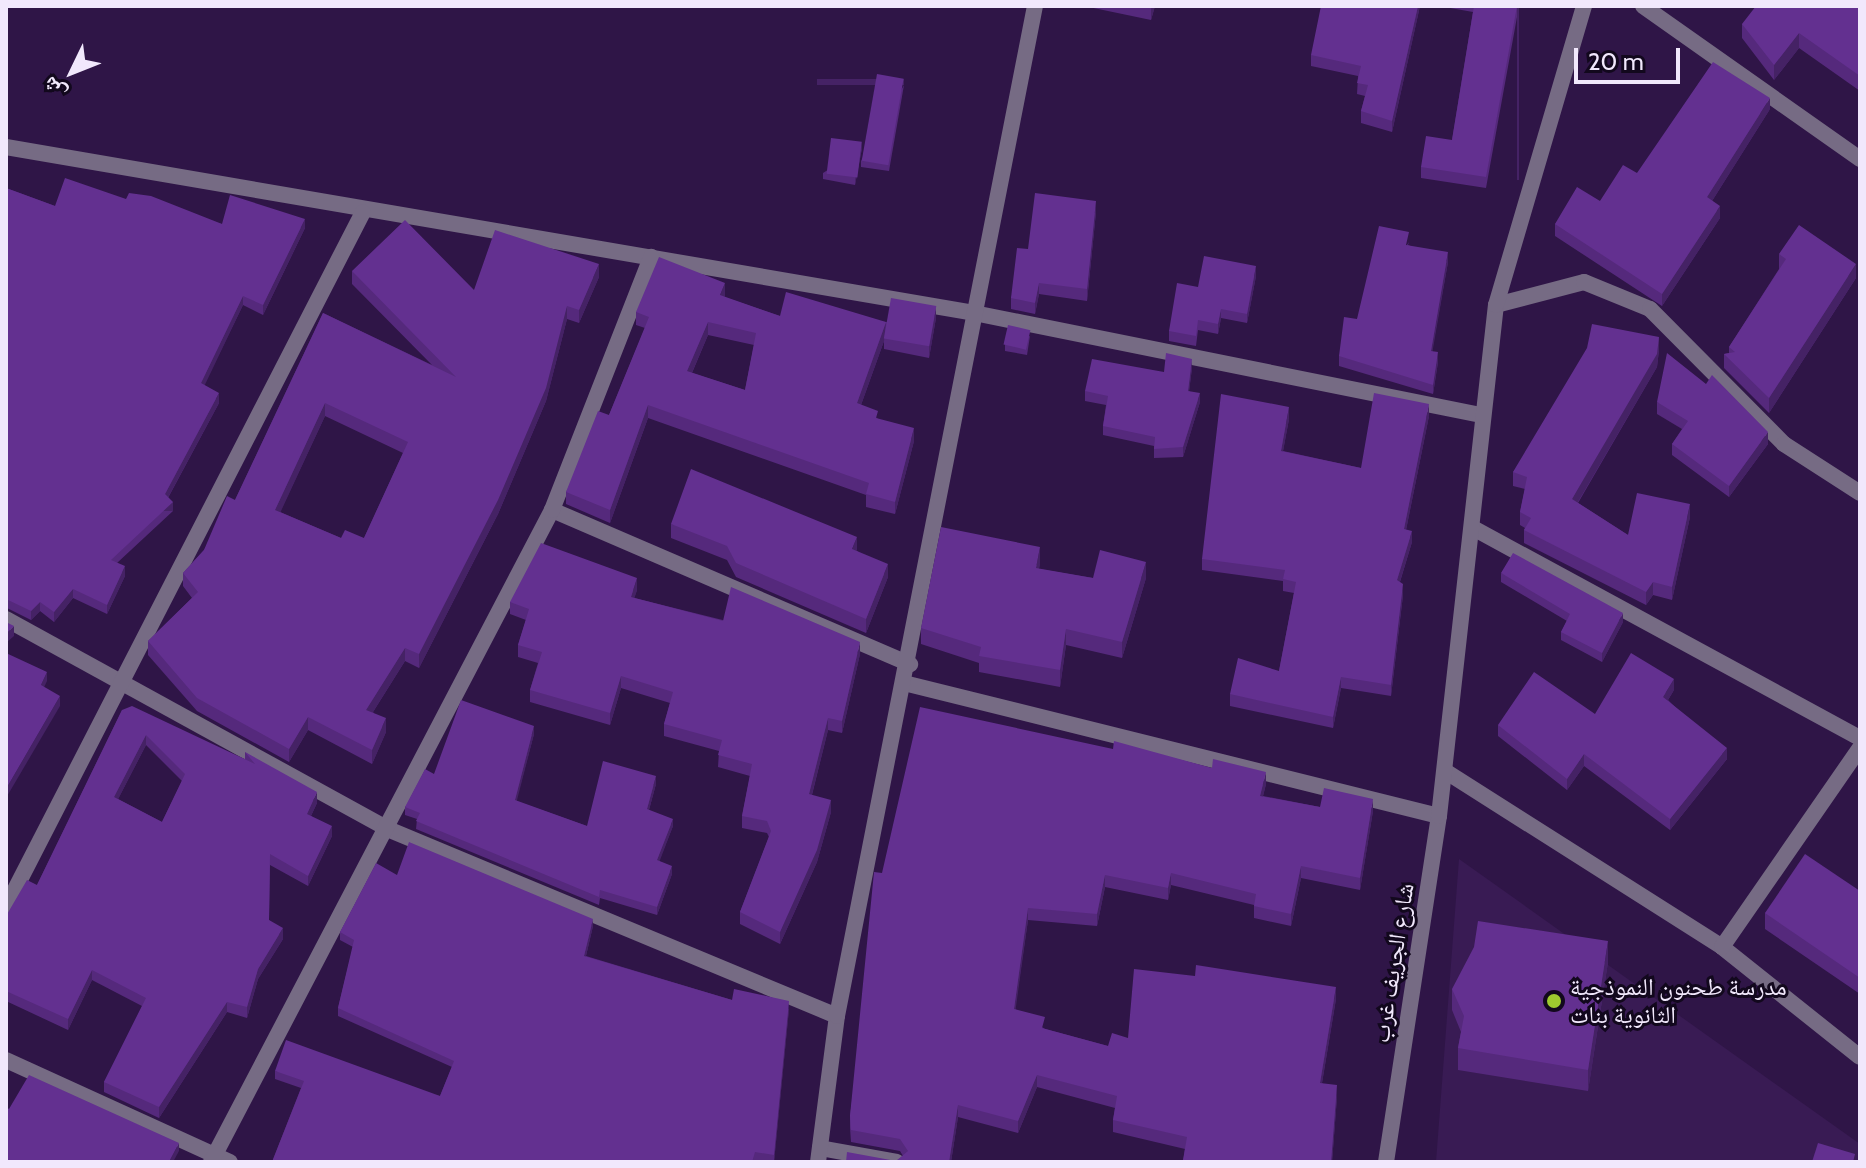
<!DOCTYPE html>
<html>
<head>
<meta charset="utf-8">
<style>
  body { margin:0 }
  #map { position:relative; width:1866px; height:1168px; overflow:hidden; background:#2f1547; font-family:Cabin,"Noto Naskh Arabic",sans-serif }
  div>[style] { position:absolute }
  .built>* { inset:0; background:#391b54 }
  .minor>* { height:16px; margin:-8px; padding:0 8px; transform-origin:8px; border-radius:8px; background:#766b84 }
  .tertiary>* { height:16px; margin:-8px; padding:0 8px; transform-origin:8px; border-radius:8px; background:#766b84 }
  .wall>* { inset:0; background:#55297c }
  .shaded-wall>* { inset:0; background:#452265; transform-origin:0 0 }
  .building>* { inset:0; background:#633090; transform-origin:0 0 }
  .dots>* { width:22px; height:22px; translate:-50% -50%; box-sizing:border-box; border:4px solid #12081d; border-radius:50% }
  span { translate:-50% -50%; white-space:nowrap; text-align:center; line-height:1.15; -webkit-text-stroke:6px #12081d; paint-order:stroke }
  .street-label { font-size:24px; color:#f1e8fc }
  .poi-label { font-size:24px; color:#f1e8fc }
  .left { translate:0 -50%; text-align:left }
  .frame { position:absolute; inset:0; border:8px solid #f1e8fc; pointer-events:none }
  .north { position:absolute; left:32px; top:32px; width:80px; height:80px; -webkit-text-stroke:6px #12081d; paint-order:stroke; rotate:227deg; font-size:22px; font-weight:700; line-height:32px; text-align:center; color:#f1e8fc }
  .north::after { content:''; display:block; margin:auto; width:28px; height:36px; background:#f1e8fc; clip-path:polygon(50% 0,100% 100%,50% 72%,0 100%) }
  .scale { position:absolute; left:1574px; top:48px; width:106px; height:36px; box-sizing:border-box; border:4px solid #f1e8fc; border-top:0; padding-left:10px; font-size:24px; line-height:28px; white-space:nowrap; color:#f1e8fc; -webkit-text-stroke:6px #12081d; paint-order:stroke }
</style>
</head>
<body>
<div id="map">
  <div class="built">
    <div style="clip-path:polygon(1459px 859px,1860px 1144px,1860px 1162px,1436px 1162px)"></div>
  </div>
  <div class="minor">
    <div style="left:1643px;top:6px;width:266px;rotate:35.2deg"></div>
    <div style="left:6px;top:147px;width:982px;rotate:9.73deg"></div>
    <div style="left:974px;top:313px;width:517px;rotate:11.38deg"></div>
    <div style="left:1496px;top:305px;width:91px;rotate:-14.6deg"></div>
    <div style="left:1584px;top:282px;width:71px;rotate:22.2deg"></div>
    <div style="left:1650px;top:309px;width:190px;rotate:45.2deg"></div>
    <div style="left:1784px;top:444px;width:90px;rotate:32.8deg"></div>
    <div style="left:552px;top:510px;width:390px;rotate:23.3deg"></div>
    <div style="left:1473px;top:528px;width:440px;rotate:28.5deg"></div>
    <div style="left:6px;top:619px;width:438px;rotate:28.8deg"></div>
    <div style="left:390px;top:830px;width:484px;rotate:22.6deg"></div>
    <div style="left:908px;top:684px;width:547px;rotate:13.96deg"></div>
    <div style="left:1445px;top:771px;width:328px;rotate:32.4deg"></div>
    <div style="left:1722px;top:947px;width:176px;rotate:38.6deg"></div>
    <div style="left:6px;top:907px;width:781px;rotate:-62.81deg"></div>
    <div style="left:1722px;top:947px;width:242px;rotate:-55.3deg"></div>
    <div style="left:6px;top:1060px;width:246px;rotate:24.5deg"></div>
    <div style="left:820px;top:1148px;width:78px;rotate:10.3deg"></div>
    <div style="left:211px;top:1162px;width:736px;rotate:-62.39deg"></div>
    <div style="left:552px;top:510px;width:272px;rotate:-68.6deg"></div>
    <div style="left:818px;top:1162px;width:147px;rotate:-82.6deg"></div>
    <div style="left:837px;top:1016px;width:1029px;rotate:-78.91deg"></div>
  </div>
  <div class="tertiary">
    <div style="left:1386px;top:1162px;width:350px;rotate:-81.3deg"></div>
    <div style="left:1439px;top:816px;width:514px;rotate:-83.64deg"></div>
    <div style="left:1496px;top:305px;width:312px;rotate:-73.6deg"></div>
  </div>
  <div class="wall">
    <div style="clip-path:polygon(1084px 6px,1155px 6px,1151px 20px)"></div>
    <div style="clip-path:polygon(1420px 6px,1392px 132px,1361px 123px,1361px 111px,1365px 96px,1357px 94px,1358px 76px,1311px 66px,1311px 55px)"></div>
    <div style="clip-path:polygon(1439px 6px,1519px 6px,1486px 188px,1421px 178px,1421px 167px,1452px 140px,1473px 12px)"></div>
    <div style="clip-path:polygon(1860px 6px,1860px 91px,1799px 48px,1774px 80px,1742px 38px,1742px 24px)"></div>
    <div style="clip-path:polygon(904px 85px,889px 171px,861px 167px,861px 161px)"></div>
    <div style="clip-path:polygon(1770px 109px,1712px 201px,1720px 218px,1662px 306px,1555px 236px,1555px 224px,1600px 201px,1637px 173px)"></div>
    <div style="clip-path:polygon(862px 148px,855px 185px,823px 179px,823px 173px)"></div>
    <div style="clip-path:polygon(6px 188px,55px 206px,126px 199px,222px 224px,305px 228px,263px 315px,243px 305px,204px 385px,219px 403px,168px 498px,173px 511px,117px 563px,125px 576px,107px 614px,73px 598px,54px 622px,40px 611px,31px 620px,7px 608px)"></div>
    <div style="clip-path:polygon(1096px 212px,1087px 301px,1039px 294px,1035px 314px,1011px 309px,1011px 298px,1028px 249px)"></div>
    <div style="clip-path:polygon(1409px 242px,1408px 245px,1448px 262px,1432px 351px,1438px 362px,1433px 394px,1339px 366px,1339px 356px,1357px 319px)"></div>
    <div style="clip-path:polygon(1779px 254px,1856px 278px,1769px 413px,1724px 368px,1724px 354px,1729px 353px,1729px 347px,1779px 269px)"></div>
    <div style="clip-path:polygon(evenodd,352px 271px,474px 290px,599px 277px,579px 323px,567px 319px,546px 401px,498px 514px,419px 668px,405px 661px,373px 712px,386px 732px,372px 764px,308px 730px,289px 762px,197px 711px,148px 655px,148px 641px,192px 598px,183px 586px,183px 573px,204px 550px,235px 500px,323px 313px,432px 365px,352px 284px,352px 271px,325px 416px,403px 453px,364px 538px,341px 538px,280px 512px,325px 416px)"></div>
    <div style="clip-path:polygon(1256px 276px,1247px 323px,1221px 318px,1218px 334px,1198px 330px,1196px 346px,1169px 341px,1169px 331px,1198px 287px)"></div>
    <div style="clip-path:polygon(1860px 282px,1860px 297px,1858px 295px,1858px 285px)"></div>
    <div style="clip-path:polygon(evenodd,724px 297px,780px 316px,886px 322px,936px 318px,929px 358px,884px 349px,884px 341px,861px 405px,878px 419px,914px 441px,895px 514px,866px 507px,866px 495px,648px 418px,610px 523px,566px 504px,566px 492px,609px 415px,645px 328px,636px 325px,636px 312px,724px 297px,708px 335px,754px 345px,745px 390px,692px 373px,708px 335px)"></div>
    <div style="clip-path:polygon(1030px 336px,1027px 355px,1005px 351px,1005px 345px)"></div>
    <div style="clip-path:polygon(1659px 350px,1657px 367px,1578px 503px,1628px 535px,1690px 517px,1672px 600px,1653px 595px,1646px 605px,1524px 543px,1524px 530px,1525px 528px,1520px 525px,1520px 512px,1525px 489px,1513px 486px,1513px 472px)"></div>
    <div style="clip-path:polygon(1192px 368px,1189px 391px,1200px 402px,1183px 457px,1154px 458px,1154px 446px,1103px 435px,1103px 426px,1106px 405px,1085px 401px,1085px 391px,1164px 372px)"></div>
    <div style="clip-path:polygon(1657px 402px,1768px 444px,1729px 497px,1672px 455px,1672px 444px,1682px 429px,1657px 414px)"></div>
    <div style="clip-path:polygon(1429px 416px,1406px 530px,1412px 542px,1400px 582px,1403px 595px,1391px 696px,1341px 688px,1333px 728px,1230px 706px,1230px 694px,1279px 671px,1294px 593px,1283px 591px,1283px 581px,1202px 570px,1202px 559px,1289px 419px,1283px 451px,1361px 468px)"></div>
    <div style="clip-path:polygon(671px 524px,857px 551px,888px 577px,866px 633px,736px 577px,727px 560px,671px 538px)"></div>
    <div style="clip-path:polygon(1040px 563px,1039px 569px,1093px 578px,1146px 578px,1122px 658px,1066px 645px,1060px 687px,979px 672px,979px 663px,921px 644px,921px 628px)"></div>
    <div style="clip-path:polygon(1501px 573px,1623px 622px,1602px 662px,1561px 640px,1561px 632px,1567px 621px,1501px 582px)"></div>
    <div style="clip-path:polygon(637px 590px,634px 598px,860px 654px,842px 733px,828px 730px,812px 795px,831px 812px,817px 862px,780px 944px,740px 924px,740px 912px,769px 837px,767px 833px,742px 828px,742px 816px,750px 776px,718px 767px,719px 751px,664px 736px,664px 724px,670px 703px,621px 688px,610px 725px,530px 702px,530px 690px,538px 663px,518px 657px,518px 645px,526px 620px,510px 614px,510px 602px)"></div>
    <div style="clip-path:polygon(1674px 690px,1668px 700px,1727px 759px,1670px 830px,1584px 766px,1567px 790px,1498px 736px,1498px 725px,1595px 714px)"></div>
    <div style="clip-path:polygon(evenodd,122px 710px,245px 759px,245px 752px,317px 803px,311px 816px,332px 836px,308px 886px,270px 865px,269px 920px,283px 939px,258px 979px,247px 1018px,227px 1012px,159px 1118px,104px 1092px,104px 1082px,142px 1006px,92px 980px,68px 1030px,6px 1001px,6px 916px,37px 885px,122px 710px,146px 745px,182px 781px,162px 822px,118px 799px,146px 745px)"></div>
    <div style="clip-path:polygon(534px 734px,516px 801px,587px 826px,656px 784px,649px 810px,673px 826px,659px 861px,672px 874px,657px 915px,600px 898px,599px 905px,416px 829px,417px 819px,405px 815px,405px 807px,434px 774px)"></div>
    <div style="clip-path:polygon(1266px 784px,1263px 796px,1320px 807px,1373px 811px,1360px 890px,1301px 878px,1291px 926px,1254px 918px,1254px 905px,1171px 885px,1168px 900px,1105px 887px,1097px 926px,1028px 920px,1015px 1009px,1045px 1029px,1108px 1046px,1128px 1038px,1336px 999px,1322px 1083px,1337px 1097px,1332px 1162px,1183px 1162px,1185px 1149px,1113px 1132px,1113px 1120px,1115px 1108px,1037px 1087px,1018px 1133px,958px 1117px,951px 1162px,846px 1162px,896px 1161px,903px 1156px,900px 1151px,851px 1142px,850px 1128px,850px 1116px,882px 873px)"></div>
    <div style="clip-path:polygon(397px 875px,593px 926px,586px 956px,732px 1000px,789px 1009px,774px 1162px,755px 1160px,754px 1162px,272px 1162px,301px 1088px,275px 1079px,275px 1071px,440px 1096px,452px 1067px,338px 1016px,338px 1008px,353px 947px,340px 940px,340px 932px)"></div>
    <div style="clip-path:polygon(1860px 891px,1860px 994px,1765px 929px,1765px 913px)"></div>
    <div style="clip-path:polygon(1608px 962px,1588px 1091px,1458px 1070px,1458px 1048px,1461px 1032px,1452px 1010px,1452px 989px)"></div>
  </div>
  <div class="shaded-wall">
    <div style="clip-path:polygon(1152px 6px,1155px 6px,1151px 20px,1151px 9px)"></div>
    <div style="clip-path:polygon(1418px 6px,1420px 6px,1392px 132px,1392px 121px)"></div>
    <div style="left:1517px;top:6px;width:2px;height:174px"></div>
    <div style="clip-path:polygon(1799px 33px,1799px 48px,1774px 80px,1774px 65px)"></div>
    <div style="left:904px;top:79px;width:6px;height:87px;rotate:90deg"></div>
    <div style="clip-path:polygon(1770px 98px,1770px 109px,1707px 209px,1707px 197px)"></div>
    <div style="clip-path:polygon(862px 142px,862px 148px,855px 185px,855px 180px)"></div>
    <div style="clip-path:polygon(1096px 201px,1096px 212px,1087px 301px,1087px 289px)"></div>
    <div style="clip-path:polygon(1720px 206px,1720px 218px,1662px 306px,1662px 294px)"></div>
    <div style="clip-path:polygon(305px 219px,305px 228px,263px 315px,263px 305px)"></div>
    <div style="clip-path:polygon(1448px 252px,1448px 262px,1431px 360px,1431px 351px)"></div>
    <div style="clip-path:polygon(599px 264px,599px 277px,579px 323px,579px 310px)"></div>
    <div style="clip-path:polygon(1856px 264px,1856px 278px,1769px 413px,1769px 398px)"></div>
    <div style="clip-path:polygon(1256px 266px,1256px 276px,1247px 323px,1247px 314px)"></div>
    <div style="clip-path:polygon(725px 283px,725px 296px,720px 308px,720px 295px)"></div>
    <div style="clip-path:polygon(1039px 283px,1039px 294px,1035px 314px,1035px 303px)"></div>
    <div style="clip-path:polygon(243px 296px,243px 305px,201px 393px,201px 383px)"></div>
    <div style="clip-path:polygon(567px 306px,567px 319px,546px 401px,498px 514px,419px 668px,419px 654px)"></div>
    <div style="clip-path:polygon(936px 306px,936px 318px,929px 358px,929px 346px)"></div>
    <div style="clip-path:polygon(1221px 309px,1221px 318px,1218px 334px,1218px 324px)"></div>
    <div style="clip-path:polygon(708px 322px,708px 335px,687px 384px,687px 371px)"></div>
    <div style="clip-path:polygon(886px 322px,884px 341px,857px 416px,857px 403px)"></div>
    <div style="clip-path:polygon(1659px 337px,1659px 350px,1657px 367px,1572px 512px,1572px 499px)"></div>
    <div style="clip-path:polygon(1438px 352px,1438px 362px,1433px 394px,1433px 385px)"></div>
    <div style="clip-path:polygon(1192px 359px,1192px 368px,1188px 400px,1188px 391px)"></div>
    <div style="clip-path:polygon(219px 393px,219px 403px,165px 503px,165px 494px)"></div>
    <div style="clip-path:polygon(1200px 393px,1200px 402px,1183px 457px,1183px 447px)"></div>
    <div style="clip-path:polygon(325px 403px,325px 416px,275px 524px,275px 510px)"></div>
    <div style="clip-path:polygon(1429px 404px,1429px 416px,1404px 540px,1404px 529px)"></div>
    <div style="clip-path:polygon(648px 405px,648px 418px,610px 523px,610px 510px)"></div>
    <div style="clip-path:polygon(1289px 407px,1289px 419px,1281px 462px,1281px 451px)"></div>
    <div style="clip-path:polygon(914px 428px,914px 441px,895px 514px,895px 502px)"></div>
    <div style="clip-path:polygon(1768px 432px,1768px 444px,1729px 497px,1729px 486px)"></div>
    <div style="left:173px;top:502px;width:9px;height:85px;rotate:90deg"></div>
    <div style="clip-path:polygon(1690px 504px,1690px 517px,1672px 600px,1672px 587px)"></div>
    <div style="clip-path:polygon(1412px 531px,1412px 542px,1397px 591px,1397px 580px)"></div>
    <div style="clip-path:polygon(857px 537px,857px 550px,852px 563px,852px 549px)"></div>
    <div style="clip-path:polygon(1040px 547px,1040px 563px,1036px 585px,1036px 568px)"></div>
    <div style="clip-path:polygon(1146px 562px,1146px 578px,1122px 658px,1122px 642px)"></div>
    <div style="clip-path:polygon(888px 564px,888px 577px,866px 633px,866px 619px)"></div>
    <div style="clip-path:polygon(125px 566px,125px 576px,107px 614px,107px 605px)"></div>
    <div style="clip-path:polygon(637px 578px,637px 590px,631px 609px,631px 597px)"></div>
    <div style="clip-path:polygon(1653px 582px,1653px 595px,1646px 605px,1646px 592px)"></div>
    <div style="clip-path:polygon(1403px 584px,1403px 595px,1391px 696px,1391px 685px)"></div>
    <div style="clip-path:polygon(73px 589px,73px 598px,54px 622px,54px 612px)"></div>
    <div style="clip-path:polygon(40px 602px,40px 611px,31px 620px,31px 611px)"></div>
    <div style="clip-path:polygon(1623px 613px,1623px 622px,1602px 662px,1602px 653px)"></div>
    <div style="clip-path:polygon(14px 626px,14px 636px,6px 643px,6px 634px)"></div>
    <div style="clip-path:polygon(1066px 629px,1066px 645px,1060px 687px,1060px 670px)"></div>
    <div style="clip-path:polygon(860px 642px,860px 654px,842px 733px,842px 721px)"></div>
    <div style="clip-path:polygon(405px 648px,405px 661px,366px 723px,366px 710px)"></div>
    <div style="clip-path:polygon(47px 672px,47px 681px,41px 694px,41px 685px)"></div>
    <div style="clip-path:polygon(621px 676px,621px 688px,610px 725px,610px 713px)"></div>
    <div style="clip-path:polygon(1341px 677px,1341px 688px,1333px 728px,1333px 717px)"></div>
    <div style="clip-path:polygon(1674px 679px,1674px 690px,1663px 708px,1663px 697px)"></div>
    <div style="clip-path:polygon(60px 696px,60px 706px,6px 798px,6px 789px)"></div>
    <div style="clip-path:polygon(308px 717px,308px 730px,289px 762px,289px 749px)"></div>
    <div style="clip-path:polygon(386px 718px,386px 732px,372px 764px,372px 750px)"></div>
    <div style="clip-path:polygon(828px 718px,828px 730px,809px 806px,809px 794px)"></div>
    <div style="clip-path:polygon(534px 726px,534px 734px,515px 808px,515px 800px)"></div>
    <div style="clip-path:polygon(146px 735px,146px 745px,114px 807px,114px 797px)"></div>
    <div style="clip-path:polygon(1727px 748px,1727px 759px,1670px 830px,1670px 819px)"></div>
    <div style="clip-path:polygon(1584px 754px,1584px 766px,1567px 790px,1567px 779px)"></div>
    <div style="clip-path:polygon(1266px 772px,1266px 784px,1260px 808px,1260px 796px)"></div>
    <div style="clip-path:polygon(656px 776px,656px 784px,647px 817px,647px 809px)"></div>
    <div style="clip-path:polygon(317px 792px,317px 803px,307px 824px,307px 814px)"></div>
    <div style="clip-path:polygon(1373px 799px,1373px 811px,1360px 890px,1360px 878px)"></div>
    <div style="clip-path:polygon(831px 800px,831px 812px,817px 862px,780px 944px,780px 932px)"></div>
    <div style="clip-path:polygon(673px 819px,673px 826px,657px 868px,657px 860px)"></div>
    <div style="clip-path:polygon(332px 826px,332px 836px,308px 886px,308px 876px)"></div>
    <div style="clip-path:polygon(672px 866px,672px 874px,657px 915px,657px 907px)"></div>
    <div style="clip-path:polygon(1301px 866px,1301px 878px,1291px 926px,1291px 914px)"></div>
    <div style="clip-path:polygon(1171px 873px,1171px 885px,1168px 900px,1168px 888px)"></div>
    <div style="clip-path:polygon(1105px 875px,1105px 887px,1097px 926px,1097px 914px)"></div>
    <div style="clip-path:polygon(1028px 908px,1028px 920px,1014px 1021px,1014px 1009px)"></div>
    <div style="clip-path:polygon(593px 919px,593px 926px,584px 964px,584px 956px)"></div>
    <div style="clip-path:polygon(283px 928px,283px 939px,258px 979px,247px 1018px,247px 1007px,258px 969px)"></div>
    <div style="clip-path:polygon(1608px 941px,1608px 962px,1588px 1091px,1588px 1070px)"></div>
    <div style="clip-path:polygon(92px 970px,92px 980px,68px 1030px,68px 1019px)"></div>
    <div style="clip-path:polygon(1336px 987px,1336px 999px,1320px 1095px,1320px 1083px)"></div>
    <div style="clip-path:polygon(789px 1001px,789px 1009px,774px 1162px,774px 1155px)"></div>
    <div style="clip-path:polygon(227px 1002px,227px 1012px,159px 1118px,159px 1107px)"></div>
    <div style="clip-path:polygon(1037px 1075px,1037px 1087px,1018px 1133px,1018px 1121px)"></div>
    <div style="clip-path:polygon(1337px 1085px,1337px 1097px,1332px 1162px,1331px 1162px)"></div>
    <div style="clip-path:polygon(958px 1105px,958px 1117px,951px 1162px,949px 1162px)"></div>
    <div style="clip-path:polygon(179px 1143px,179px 1151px,173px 1162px,170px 1160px)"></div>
  </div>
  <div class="building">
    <div style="clip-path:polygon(1321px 6px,1418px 6px,1392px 121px,1361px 111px,1368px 85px,1357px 83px,1361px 66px,1311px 55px)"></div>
    <div style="clip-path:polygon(1474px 6px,1517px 6px,1486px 177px,1421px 167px,1426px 136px,1452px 140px)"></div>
    <div style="clip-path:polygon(1756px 6px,1860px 6px,1860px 76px,1799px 33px,1774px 65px,1742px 24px)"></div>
    <div style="clip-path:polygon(1713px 62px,1770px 98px,1707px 197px,1720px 206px,1662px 294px,1555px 224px,1577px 187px,1600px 201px,1623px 165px,1637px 173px)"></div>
    <div style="left:877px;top:74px;width:27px;height:88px;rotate:10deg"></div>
    <div style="left:831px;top:138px;width:31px;height:36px;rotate:7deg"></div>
    <div style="clip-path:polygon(65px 178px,126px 199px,129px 193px,151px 196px,222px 224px,230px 195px,305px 219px,263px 305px,243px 296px,201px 383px,219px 393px,165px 494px,173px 502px,111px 560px,125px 566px,107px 605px,73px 589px,54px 612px,40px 602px,31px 611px,6px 599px,6px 188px,55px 206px)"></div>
    <div style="clip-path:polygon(1035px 193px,1096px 201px,1087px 289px,1039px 283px,1035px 303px,1011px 298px,1017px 248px,1028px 249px)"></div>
    <div style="clip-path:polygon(evenodd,405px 220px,474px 290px,495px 230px,599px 264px,579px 310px,567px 306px,546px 388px,498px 500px,419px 654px,405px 648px,366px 710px,386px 718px,372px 750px,308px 717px,289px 749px,197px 698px,148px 641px,198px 592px,183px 573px,204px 550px,227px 496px,235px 500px,323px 313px,456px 377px,352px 271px,405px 220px,325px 403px,408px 442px,364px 538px,345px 530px,341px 538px,275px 510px,325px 403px)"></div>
    <div style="clip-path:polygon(1799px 225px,1856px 264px,1769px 398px,1724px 354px,1735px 352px,1729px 347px,1786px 259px,1779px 254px)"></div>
    <div style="clip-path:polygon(1379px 226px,1409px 232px,1406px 245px,1448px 252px,1431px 351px,1438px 352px,1433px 385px,1339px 356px,1344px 317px,1357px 319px)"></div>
    <div style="clip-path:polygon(1204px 256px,1256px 266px,1247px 314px,1221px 309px,1218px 324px,1198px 320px,1196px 336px,1169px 331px,1177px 283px,1198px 287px)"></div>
    <div style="clip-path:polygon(evenodd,659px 257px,725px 283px,720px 295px,780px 316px,786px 292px,886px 322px,857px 403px,878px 411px,876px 418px,914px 428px,895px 502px,866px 494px,869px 483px,648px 405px,610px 510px,566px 492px,598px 411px,609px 415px,649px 317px,636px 312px,659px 257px,708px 322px,756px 333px,745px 390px,687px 371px,708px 322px)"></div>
    <div style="left:891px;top:298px;width:46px;height:41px;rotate:10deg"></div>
    <div style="clip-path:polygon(1592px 324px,1659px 337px,1657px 354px,1572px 499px,1628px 535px,1637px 493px,1690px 504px,1672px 587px,1653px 582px,1646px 592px,1524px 530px,1531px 518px,1520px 512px,1527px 477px,1513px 472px,1587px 348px)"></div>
    <div style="left:1008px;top:325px;width:23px;height:20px;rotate:13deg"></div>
    <div style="clip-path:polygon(1166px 353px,1192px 359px,1188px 391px,1200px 393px,1183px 447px,1154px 449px,1155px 437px,1103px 426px,1108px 396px,1085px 391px,1092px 359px,1164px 372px)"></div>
    <div style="clip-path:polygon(1667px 353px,1706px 384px,1712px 375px,1768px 432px,1729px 486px,1672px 444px,1688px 421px,1657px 402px)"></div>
    <div style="clip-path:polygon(1374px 393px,1429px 404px,1404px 529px,1412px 531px,1397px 580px,1403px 584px,1391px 685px,1341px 677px,1333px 717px,1230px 694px,1238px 658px,1279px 671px,1296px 582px,1283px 579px,1285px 570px,1202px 559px,1221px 394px,1289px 407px,1281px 451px,1361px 468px)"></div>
    <div style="clip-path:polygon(691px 469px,857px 537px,852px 549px,888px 564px,866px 619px,736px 563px,727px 546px,671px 524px)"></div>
    <div style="clip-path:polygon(941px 527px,1040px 547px,1036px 568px,1093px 578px,1100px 550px,1146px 562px,1122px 642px,1066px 629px,1060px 670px,979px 656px,981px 647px,921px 628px)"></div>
    <div style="clip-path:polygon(541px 543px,637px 578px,631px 597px,723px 621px,731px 587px,860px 642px,842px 721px,828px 718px,809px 794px,831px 800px,817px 850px,780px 932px,740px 912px,771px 831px,767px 821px,742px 816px,752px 764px,718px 755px,722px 740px,664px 724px,673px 692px,621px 676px,610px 713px,530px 690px,542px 652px,518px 645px,529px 609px,510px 602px)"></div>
    <div style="clip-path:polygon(1513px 553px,1623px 613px,1602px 653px,1561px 632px,1570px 614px,1501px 573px)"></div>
    <div style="clip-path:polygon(6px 622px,14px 626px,6px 634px)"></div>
    <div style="clip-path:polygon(6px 653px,47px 672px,41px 685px,60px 696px,6px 789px)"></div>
    <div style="clip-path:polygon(1631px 653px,1674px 679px,1663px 697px,1727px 748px,1670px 819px,1584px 754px,1567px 779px,1498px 725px,1534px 672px,1595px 714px)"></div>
    <div style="clip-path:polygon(461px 700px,534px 726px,515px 800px,587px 826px,603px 761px,656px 776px,647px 809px,673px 819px,657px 860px,672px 866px,657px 907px,600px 890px,599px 897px,416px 821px,420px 813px,405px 807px,425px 769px,434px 774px)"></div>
    <div style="clip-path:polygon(evenodd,132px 706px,255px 764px,245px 752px,317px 792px,307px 814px,332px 826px,308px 876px,270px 854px,269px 920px,283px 928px,258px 969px,247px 1007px,227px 1002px,159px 1107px,104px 1082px,146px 998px,92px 970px,68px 1019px,6px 991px,6px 916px,27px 880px,37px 885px,122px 710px,132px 706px,146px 735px,185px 774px,162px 822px,114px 797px,146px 735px)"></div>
    <div style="clip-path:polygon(920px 707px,1113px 749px,1114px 741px,1212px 768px,1213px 759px,1266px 772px,1260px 796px,1320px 807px,1324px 788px,1373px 799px,1360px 878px,1301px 866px,1291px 914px,1254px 906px,1256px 894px,1171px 873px,1168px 888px,1105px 875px,1097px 914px,1028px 908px,1014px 1009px,1045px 1017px,1042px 1028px,1108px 1046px,1112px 1033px,1128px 1038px,1134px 969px,1195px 976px,1196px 965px,1336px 987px,1320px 1083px,1337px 1085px,1331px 1162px,1197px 1162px,1183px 1160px,1187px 1137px,1113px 1120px,1117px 1096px,1037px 1075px,1018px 1121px,958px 1105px,949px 1162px,846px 1162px,847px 1152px,896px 1161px,908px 1151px,900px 1139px,851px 1130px,850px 1116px,874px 872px,882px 873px)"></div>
    <div style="clip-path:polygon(409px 842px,593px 919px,584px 956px,732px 1000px,734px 989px,789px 1001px,774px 1155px,755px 1152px,752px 1162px,272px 1162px,304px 1081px,275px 1071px,286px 1040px,440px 1096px,454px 1061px,338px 1008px,354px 940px,340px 932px,376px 863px,397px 875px)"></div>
    <div style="clip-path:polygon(1805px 854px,1860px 891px,1860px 978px,1765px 913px)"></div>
    <div style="clip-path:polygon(1478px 921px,1608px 941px,1588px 1070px,1458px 1048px,1464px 1016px,1452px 989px,1474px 947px)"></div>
    <div style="clip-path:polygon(29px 1075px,179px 1143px,170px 1160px,175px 1162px,6px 1162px,6px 1107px,9px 1109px)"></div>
    <div style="clip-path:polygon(1818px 1143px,1855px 1154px,1853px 1162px,1812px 1162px)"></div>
  </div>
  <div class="dots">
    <div style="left:1554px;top:1001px;background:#9eca2f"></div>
  </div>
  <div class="street-label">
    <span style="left:1393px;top:963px;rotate:-81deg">شارع الجريف غرب</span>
  </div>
  <div class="poi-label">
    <span class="left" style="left:1570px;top:1001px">مدرسة طحنون النموذجية<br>الثانوية بنات</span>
  </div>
  <div class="frame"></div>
  <div class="north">ش</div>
  <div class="scale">20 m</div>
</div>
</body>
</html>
